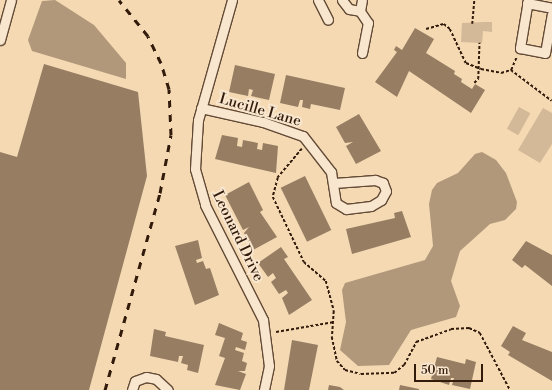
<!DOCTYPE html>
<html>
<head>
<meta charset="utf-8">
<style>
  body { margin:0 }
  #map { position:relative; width:552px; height:390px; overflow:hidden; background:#f4d9b3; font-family:"Libre Bodoni",serif }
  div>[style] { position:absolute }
  .green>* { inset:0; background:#d3b997; transform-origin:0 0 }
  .water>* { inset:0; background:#b2987a }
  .building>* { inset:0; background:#977e63; transform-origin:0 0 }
  .path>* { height:1.5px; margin-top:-0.75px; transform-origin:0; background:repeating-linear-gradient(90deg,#331b0c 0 3px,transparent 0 5px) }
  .roads { filter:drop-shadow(1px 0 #634a36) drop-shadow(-1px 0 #634a36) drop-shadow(0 1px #634a36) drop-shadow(0 -1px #634a36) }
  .minor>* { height:9px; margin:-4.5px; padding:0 4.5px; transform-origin:4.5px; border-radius:4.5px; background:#f8e6ce }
  .rail>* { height:3px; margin-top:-1.5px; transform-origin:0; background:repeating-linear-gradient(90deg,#331b0c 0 7px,transparent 0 14px) }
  span { translate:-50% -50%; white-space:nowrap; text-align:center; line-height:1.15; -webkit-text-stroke:4px #f8e6ce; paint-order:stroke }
  .street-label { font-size:15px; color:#331b0c }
  .scale { position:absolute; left:414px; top:364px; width:69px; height:18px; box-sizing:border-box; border:2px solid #331b0c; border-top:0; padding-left:5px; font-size:12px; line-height:14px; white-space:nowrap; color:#331b0c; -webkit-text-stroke:3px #f8e6ce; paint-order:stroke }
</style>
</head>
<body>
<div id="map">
  <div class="green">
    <div style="clip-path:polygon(484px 22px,492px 22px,492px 32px,483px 31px,482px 43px,461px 42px,462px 23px)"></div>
    <div style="left:519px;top:107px;width:13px;height:25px;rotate:29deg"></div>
    <div style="clip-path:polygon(543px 108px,552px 113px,552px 144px,540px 163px,518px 150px)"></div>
  </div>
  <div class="water">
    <div style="clip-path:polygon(55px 0,94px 25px,126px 63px,126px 79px,32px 51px,28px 40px,42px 1px)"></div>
    <div style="clip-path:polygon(482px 152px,496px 160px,506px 173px,517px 202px,516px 209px,505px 220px,490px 224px,460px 251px,451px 281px,460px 306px,456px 317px,411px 330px,389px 365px,358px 366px,340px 350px,346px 322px,342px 290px,345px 283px,425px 260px,433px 246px,429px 204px,432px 190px,437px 183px,458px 173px,475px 154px)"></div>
  </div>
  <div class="building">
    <div style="clip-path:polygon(415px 28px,434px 39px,426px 53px,455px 71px,454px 74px,462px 79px,461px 82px,472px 89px,475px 84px,485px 90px,471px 113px,409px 71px,397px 97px,375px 82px,397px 52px,394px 50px,396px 46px,402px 50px)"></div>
    <div style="clip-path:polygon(44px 64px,138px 92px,147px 176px,89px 390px,0 390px,0 152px,17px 157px)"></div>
    <div style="clip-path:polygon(235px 65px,275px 74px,269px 100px,251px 96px,253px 90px,249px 89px,248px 96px,229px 92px)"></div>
    <div style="clip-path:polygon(286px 75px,345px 88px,340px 110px,311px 104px,310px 109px,302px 107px,303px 100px,300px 100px,298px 107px,280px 103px)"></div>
    <div style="clip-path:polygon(359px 114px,381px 151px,356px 164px,346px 146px,353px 142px,345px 143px,336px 127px)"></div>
    <div style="clip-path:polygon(222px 135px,238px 138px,237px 146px,242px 147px,243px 140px,258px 143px,257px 149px,262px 150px,263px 143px,278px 146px,276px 173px,215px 159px)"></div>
    <div style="left:305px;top:176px;width:60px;height:27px;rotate:64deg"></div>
    <div style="clip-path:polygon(249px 182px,263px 210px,260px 212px,277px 237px,253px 250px,244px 233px,249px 227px,243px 230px,225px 195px)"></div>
    <div style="clip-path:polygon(402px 211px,411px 237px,352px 254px,346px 229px,395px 218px,394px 213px)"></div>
    <div style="clip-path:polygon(198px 240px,202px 258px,196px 260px,197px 263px,203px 261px,206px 269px,210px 268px,219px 295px,195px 305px,175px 246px)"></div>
    <div style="clip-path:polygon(526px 241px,552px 255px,552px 286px,525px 265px,522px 268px,512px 260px)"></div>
    <div style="clip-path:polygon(281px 247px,288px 257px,284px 259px,312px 300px,289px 315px,282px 298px,288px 293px,286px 290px,279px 294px,271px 282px,276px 278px,273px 273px,268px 277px,258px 263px)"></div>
    <div style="clip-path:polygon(219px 323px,243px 333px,241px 340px,247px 342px,245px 350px,236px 347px,235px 350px,244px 353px,242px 361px,247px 363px,245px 371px,238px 371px,246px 374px,240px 390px,215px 385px,225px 358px,219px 356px,225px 338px,215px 335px)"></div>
    <div style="clip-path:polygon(513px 326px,526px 333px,522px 340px,552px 352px,552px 381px,508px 355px,510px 352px,501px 346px)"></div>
    <div style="clip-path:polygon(154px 329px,166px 332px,165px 336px,204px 345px,198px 373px,187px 370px,188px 365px,181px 363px,183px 356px,179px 356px,178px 362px,150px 356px)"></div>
    <div style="clip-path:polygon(292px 340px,318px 345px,309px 390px,284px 390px)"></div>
    <div style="clip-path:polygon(437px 357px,465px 364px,466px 359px,476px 362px,470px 389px,452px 385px,454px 378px,451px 378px,449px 385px,431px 379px)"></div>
    <div style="clip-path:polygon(329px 385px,340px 387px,344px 390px,328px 390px)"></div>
    <div style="clip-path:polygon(400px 385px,419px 389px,419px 390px,399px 390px)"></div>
  </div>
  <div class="path">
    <div style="left:472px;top:24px;width:24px;rotate:-85deg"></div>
    <div style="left:426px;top:29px;width:19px;rotate:-16deg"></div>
    <div style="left:444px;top:24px;width:8px;rotate:40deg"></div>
    <div style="left:450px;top:29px;width:38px;rotate:65deg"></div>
    <div style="left:466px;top:63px;width:16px;rotate:22deg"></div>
    <div style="left:481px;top:69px;width:20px;rotate:11deg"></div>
    <div style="left:501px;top:73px;width:10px;rotate:-17deg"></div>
    <div style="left:511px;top:70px;width:15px;rotate:-67deg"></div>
    <div style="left:511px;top:70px;width:51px;rotate:37.1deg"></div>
    <div style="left:474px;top:83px;width:6px;rotate:-45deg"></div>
    <div style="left:478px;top:79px;width:36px;rotate:-88deg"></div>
    <div style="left:302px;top:149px;width:38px;rotate:130deg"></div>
    <div style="left:278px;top:178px;width:20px;rotate:105deg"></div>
    <div style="left:273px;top:197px;width:72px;rotate:64.5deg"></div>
    <div style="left:304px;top:262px;width:29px;rotate:41deg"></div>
    <div style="left:326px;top:281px;width:31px;rotate:75deg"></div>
    <div style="left:334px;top:311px;width:26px;rotate:94deg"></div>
    <div style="left:332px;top:337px;width:25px;rotate:78deg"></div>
    <div style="left:337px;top:361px;width:12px;rotate:48deg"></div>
    <div style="left:345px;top:370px;width:16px;rotate:14deg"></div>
    <div style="left:361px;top:374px;width:33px;rotate:-2deg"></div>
    <div style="left:394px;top:373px;width:13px;rotate:-39deg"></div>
    <div style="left:404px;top:365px;width:26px;rotate:-62deg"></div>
    <div style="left:416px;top:342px;width:37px;rotate:-20deg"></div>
    <div style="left:451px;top:329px;width:18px;rotate:-3deg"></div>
    <div style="left:469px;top:328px;width:12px;rotate:24deg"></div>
    <div style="left:480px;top:333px;width:64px;rotate:62.2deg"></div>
    <div style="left:276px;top:332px;width:59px;rotate:-9.8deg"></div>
  </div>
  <div class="roads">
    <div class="minor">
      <div style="left:232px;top:0;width:125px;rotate:105.8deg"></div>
      <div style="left:198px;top:120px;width:49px;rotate:93.5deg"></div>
      <div style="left:195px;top:169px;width:37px;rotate:74deg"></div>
      <div style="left:205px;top:205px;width:129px;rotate:63.2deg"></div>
      <div style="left:263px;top:320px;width:46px;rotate:82.6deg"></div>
      <div style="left:269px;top:366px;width:25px;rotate:102deg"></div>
      <div style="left:318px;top:0;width:22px;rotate:63deg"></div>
      <div style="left:342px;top:0;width:11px;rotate:52deg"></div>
      <div style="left:349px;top:9px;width:11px;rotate:10deg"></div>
      <div style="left:528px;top:0;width:49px;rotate:99.5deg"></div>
      <div style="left:520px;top:48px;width:25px;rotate:11deg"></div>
      <div style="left:545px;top:53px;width:39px;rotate:-80deg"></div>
      <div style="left:527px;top:3px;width:25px;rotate:11deg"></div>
      <div style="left:0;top:40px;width:41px;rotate:-74.6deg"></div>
      <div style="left:362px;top:53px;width:31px;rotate:-79deg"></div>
      <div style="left:368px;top:23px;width:14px;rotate:-124deg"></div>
      <div style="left:360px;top:11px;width:11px;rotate:-80deg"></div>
      <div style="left:201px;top:108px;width:64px;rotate:12.7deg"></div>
      <div style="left:263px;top:122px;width:42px;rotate:19.3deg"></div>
      <div style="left:303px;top:136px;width:46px;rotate:52.1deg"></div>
      <div style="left:331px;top:172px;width:31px;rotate:81deg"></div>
      <div style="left:336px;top:203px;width:12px;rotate:31deg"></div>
      <div style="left:346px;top:209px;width:25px;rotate:-7deg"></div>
      <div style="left:371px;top:206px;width:12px;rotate:-31deg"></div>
      <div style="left:381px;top:200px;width:10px;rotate:-61deg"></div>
      <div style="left:386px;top:191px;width:9px;rotate:-111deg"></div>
      <div style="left:383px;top:183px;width:9px;rotate:-159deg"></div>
      <div style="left:375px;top:180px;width:41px;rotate:175.8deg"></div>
      <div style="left:132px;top:390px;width:9px;rotate:-72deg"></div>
      <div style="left:135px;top:381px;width:12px;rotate:-20deg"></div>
      <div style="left:146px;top:377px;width:10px;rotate:11deg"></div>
      <div style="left:156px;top:379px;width:16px;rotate:43deg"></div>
    </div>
  </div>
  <div class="rail">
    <div style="left:105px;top:390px;width:205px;rotate:-74.4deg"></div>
    <div style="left:160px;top:193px;width:59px;rotate:-79.3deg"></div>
    <div style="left:171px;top:135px;width:46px;rotate:-92.5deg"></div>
    <div style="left:169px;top:89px;width:27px;rotate:-107deg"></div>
    <div style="left:161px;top:63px;width:30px;rotate:-116deg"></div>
    <div style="left:148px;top:36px;width:46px;rotate:-128.9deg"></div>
  </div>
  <div class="street-label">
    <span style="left:260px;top:110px;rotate:16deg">Lucille Lane</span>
    <span style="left:238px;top:236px;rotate:64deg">Leonard Drive</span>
  </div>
  <div class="scale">50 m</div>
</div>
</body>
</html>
